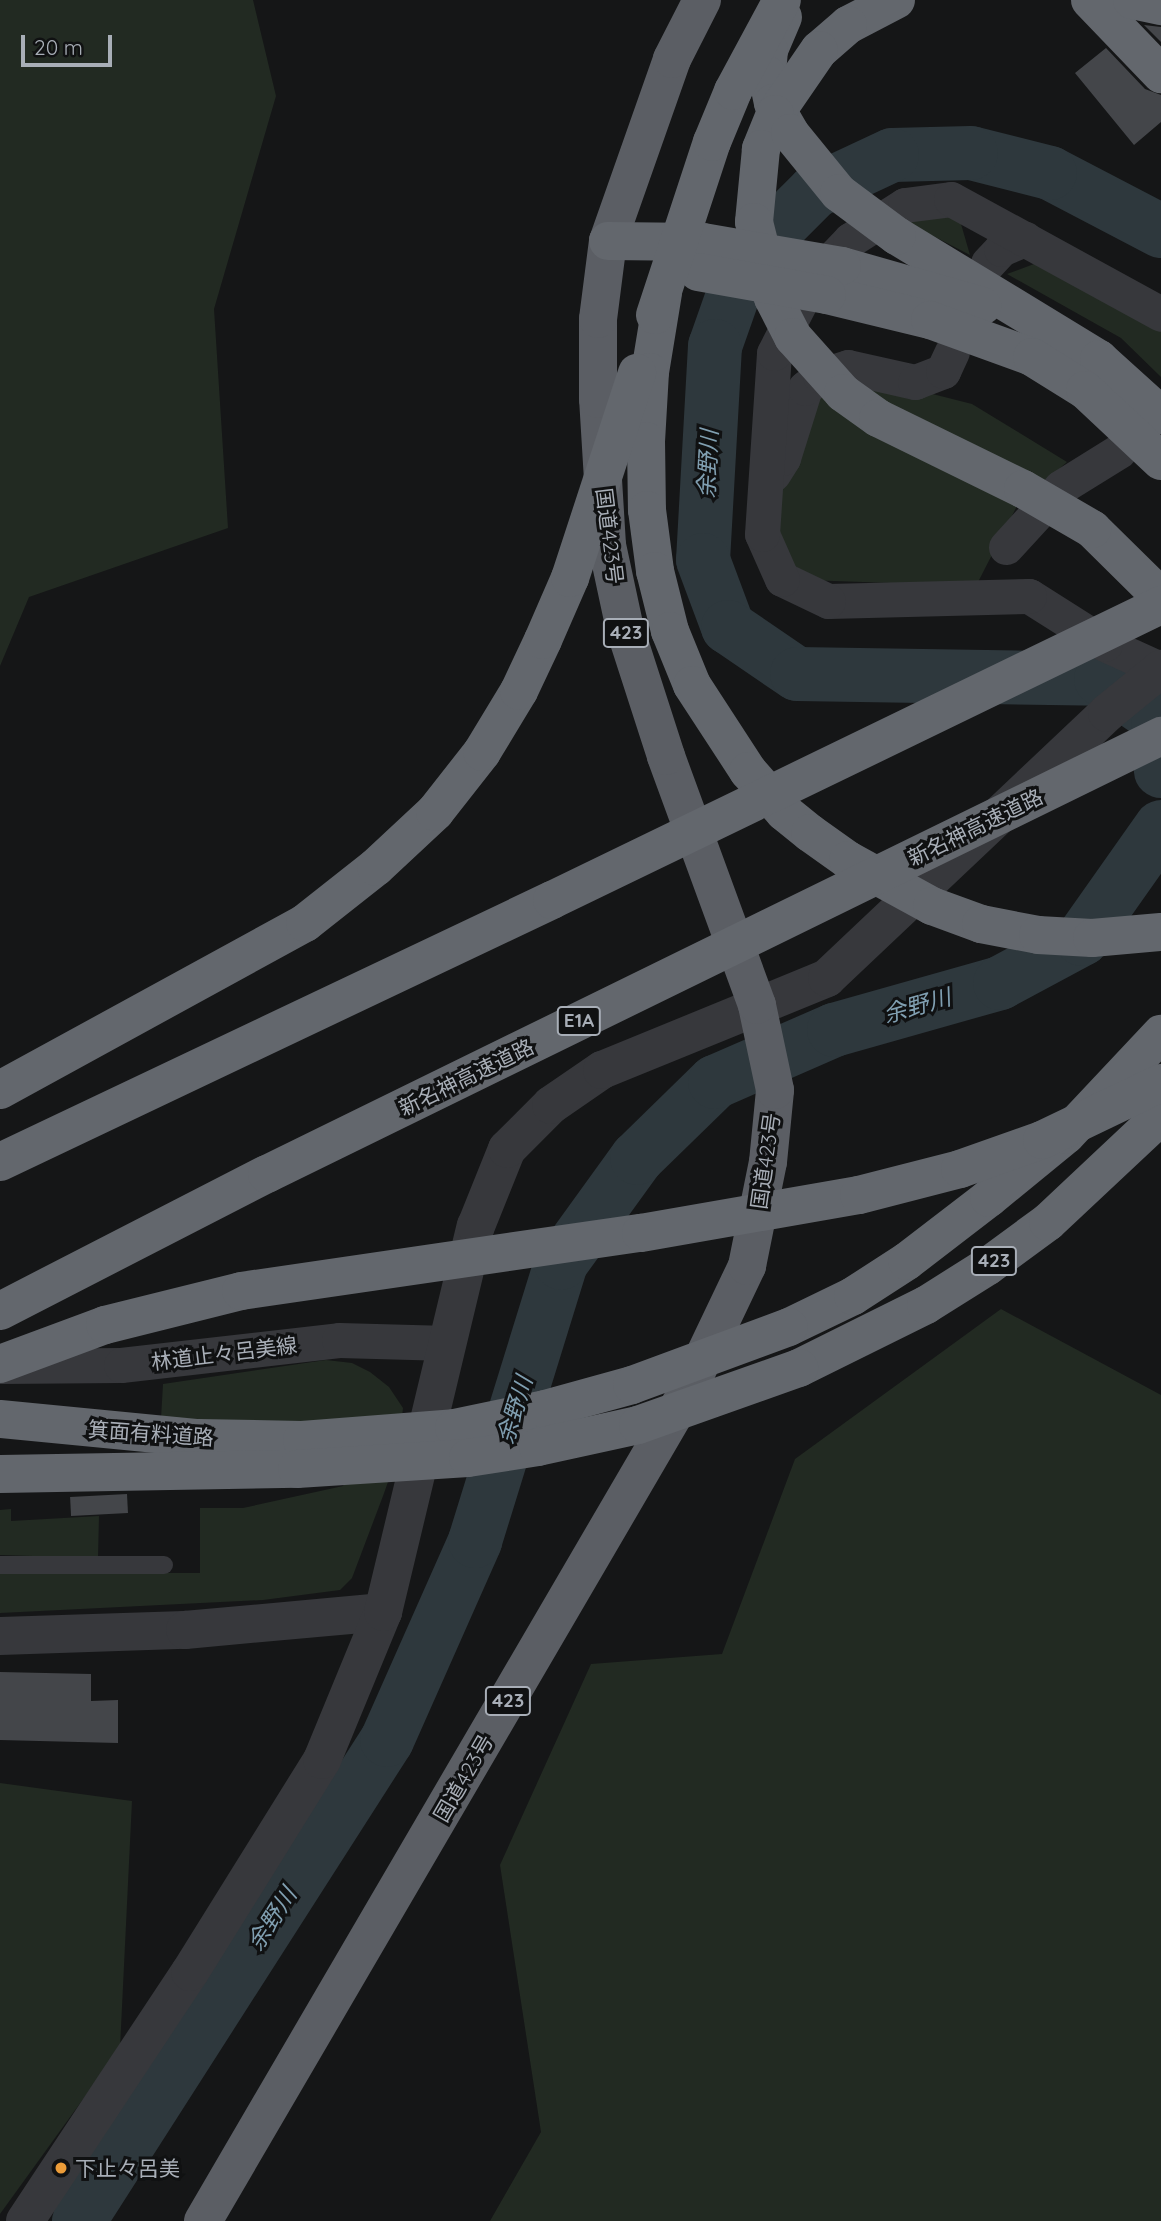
<!DOCTYPE html>
<html>
<head>
<meta charset="utf-8">
<style>
  body { margin:0 }
  #map { position:relative; width:1161px; height:2221px; overflow:hidden; background:#151617; font-family:Quicksand,"Noto Sans JP",sans-serif }
  div>[style] { position:absolute }
  .green>* { inset:0; background:#222a22 }
  .river>* { height:54px; margin:-27px; padding:0 27px; transform-origin:27px; border-radius:27px; background:#2e383d }
  .building>* { inset:0; background:#44464a; transform-origin:0 0 }
  .service>* { height:18px; margin:-9px; padding:0 9px; transform-origin:9px; border-radius:9px; background:#37383c }
  .minor>* { height:35px; margin:-17.5px; padding:0 17.5px; transform-origin:17.5px; border-radius:17.5px; background:#37383c }
  .tertiary>* { height:38px; margin:-19px; padding:0 19px; transform-origin:19px; border-radius:19px; background:#37383c }
  .trunk>* { height:38px; margin:-19px; padding:0 19px; transform-origin:19px; border-radius:19px; background:#5b5e64 }
  .motorway>* { height:38px; margin:-19px; padding:0 19px; transform-origin:19px; border-radius:19px; background:#63676d }
  .motorway-bridge>* { height:38px; margin:-19px; padding:0 19px; transform-origin:19px; border-radius:19px; background:#63676d }
  .dots>* { width:19px; height:19px; translate:-50% -50%; box-sizing:border-box; border:4px solid #101112; border-radius:50% }
  span { translate:-50% -50%; white-space:nowrap; text-align:center; line-height:1.15; -webkit-text-stroke:6px #101112; paint-order:stroke }
  .shield-label span { padding:2px 5px; background:#101112; border:2px solid; border-radius:5px; -webkit-text-stroke-width:0 }
  .shield-label { font-size:19px; color:#a8aeb7; font-weight:700 }
  .street-label { font-size:21px; color:#a8aeb7 }
  .poi-label { font-size:21px; color:#a8aeb7 }
  .left { translate:0 -50%; text-align:left }
  .water-label { font-size:23px; color:#809fb1; font-style:italic }
  .scale { position:absolute; left:21px; top:35px; width:91px; height:32px; box-sizing:border-box; border:4px solid #a8aeb7; border-top:0; padding-left:9px; font-size:21px; line-height:24px; white-space:nowrap; color:#a8aeb7; -webkit-text-stroke:5px #101112; paint-order:stroke }
</style>
</head>
<body>
<div id="map">
  <div class="green">
    <div style="clip-path:polygon(0 0,253px 0,276px 96px,214px 309px,228px 528px,29px 597px,0 666px)"></div>
    <div style="clip-path:polygon(927px 213px,959px 217px,970px 255px,908px 223px)"></div>
    <div style="clip-path:polygon(1042px 261px,1161px 329px,1161px 377px,1121px 338px,1007px 274px)"></div>
    <div style="clip-path:polygon(901px 386px,972px 404px,1067px 462px,1017px 506px,976px 586px,806px 580px,795px 574px,770px 527px,807px 393px)"></div>
    <div style="clip-path:polygon(1001px 1309px,1161px 1395px,1161px 2221px,490px 2221px,541px 2132px,500px 1865px,591px 1664px,722px 1654px,795px 1459px)"></div>
    <div style="clip-path:polygon(326px 1360px,352px 1363px,370px 1372px,389px 1387px,403px 1408px,398px 1454px,383px 1496px,352px 1578px,340px 1590px,263px 1600px,0 1613px,0 1573px,200px 1573px,200px 1508px,243px 1508px,343px 1486px,352px 1473px,161px 1418px,163px 1384px)"></div>
    <div style="clip-path:polygon(11px 1509px,11px 1521px,99px 1516px,98px 1558px,0 1555px,0 1510px)"></div>
    <div style="clip-path:polygon(0 1783px,132px 1801px,120px 2048px,0 2214px)"></div>
  </div>
  <div class="river">
    <div style="left:1161px;top:231px;width:125px;rotate:-152.4deg"></div>
    <div style="left:1050px;top:173px;width:81px;rotate:-165.8deg"></div>
    <div style="left:971px;top:153px;width:79px;rotate:178.5deg"></div>
    <div style="left:892px;top:155px;width:85px;rotate:154.9deg"></div>
    <div style="left:815px;top:191px;width:99px;rotate:135deg"></div>
    <div style="left:745px;top:261px;width:90px;rotate:109.4deg"></div>
    <div style="left:715px;top:346px;width:214px;rotate:93.2deg"></div>
    <div style="left:703px;top:560px;width:72px;rotate:69.5deg"></div>
    <div style="left:728px;top:627px;width:83px;rotate:34.3deg"></div>
    <div style="left:797px;top:674px;width:304px;rotate:0.9deg"></div>
    <div style="left:1101px;top:679px;width:69px;rotate:34.4deg"></div>
    <div style="left:1158px;top:718px;width:53px;rotate:86.8deg"></div>
    <div style="left:79px;top:2221px;width:571px;rotate:-57.37deg"></div>
    <div style="left:387px;top:1740px;width:218px;rotate:-66.1deg"></div>
    <div style="left:475px;top:1541px;width:291px;rotate:-72.8deg"></div>
    <div style="left:561px;top:1263px;width:130px;rotate:-54.1deg"></div>
    <div style="left:637px;top:1158px;width:109px;rotate:-44.3deg"></div>
    <div style="left:715px;top:1082px;width:130px;rotate:-23.6deg"></div>
    <div style="left:834px;top:1030px;width:173px;rotate:-15.8deg"></div>
    <div style="left:1000px;top:983px;width:93px;rotate:-28.2deg"></div>
    <div style="left:1082px;top:939px;width:137px;rotate:-54.8deg"></div>
  </div>
  <div class="building">
    <div style="clip-path:polygon(1144px 25px,1161px 27px,1161px 42px)"></div>
    <div style="clip-path:polygon(1106px 48px,1145px 89px,1161px 95px,1161px 122px,1134px 145px,1075px 73px)"></div>
    <div style="left:127px;top:1494px;width:19px;height:57px;rotate:87deg"></div>
    <div style="clip-path:polygon(0 1672px,91px 1674px,91px 1701px,118px 1700px,118px 1743px,0 1740px)"></div>
  </div>
  <div class="service">
    <div style="left:0;top:1565px;width:164px"></div>
  </div>
  <div class="minor">
    <div style="left:988px;top:263px;width:19px;rotate:-47deg"></div>
    <div style="left:1001px;top:249px;width:26px;rotate:-23deg"></div>
    <div style="left:773px;top:474px;width:19px;rotate:-58deg"></div>
    <div style="left:783px;top:458px;width:73px;rotate:-72.6deg"></div>
    <div style="left:805px;top:388px;width:19px;rotate:-39deg"></div>
    <div style="left:820px;top:376px;width:29px;rotate:-18deg"></div>
    <div style="left:848px;top:367px;width:69px;rotate:12.6deg"></div>
    <div style="left:915px;top:382px;width:30px;rotate:-21deg"></div>
    <div style="left:943px;top:371px;width:21px;rotate:-65deg"></div>
    <div style="left:1006px;top:547px;width:81px;rotate:-47.5deg"></div>
    <div style="left:1061px;top:487px;width:68px;rotate:-31.8deg"></div>
    <div style="left:1160px;top:669px;width:60px;rotate:-155.6deg"></div>
    <div style="left:1105px;top:644px;width:90px;rotate:-147.7deg"></div>
    <div style="left:1029px;top:596px;width:201px;rotate:178.6deg"></div>
    <div style="left:828px;top:601px;width:51px;rotate:-154.4deg"></div>
    <div style="left:782px;top:579px;width:49px;rotate:-114deg"></div>
    <div style="left:762px;top:534px;width:181px;rotate:-86.2deg"></div>
    <div style="left:774px;top:353px;width:81px;rotate:-62.8deg"></div>
    <div style="left:811px;top:281px;width:57px;rotate:-46.4deg"></div>
    <div style="left:850px;top:240px;width:65px;rotate:-32.5deg"></div>
    <div style="left:905px;top:205px;width:46px;rotate:-7.4deg"></div>
    <div style="left:951px;top:199px;width:239px;rotate:28.7deg"></div>
    <div style="left:0;top:1366px;width:121px;rotate:-0.5deg"></div>
    <div style="left:121px;top:1365px;width:219px;rotate:-6.5deg"></div>
    <div style="left:339px;top:1340px;width:109px;rotate:1.6deg"></div>
  </div>
  <div class="tertiary">
    <div style="left:0;top:1636px;width:185px;rotate:-1.9deg"></div>
    <div style="left:185px;top:1630px;width:199px;rotate:-5.2deg"></div>
    <div style="left:25px;top:2221px;width:299px;rotate:-56.5deg"></div>
    <div style="left:190px;top:1972px;width:250px;rotate:-58.1deg"></div>
    <div style="left:322px;top:1760px;width:160px;rotate:-67.6deg"></div>
    <div style="left:383px;top:1612px;width:397px;rotate:-76.5deg"></div>
    <div style="left:476px;top:1226px;width:83px;rotate:-68.1deg"></div>
    <div style="left:507px;top:1149px;width:62px;rotate:-45deg"></div>
    <div style="left:551px;top:1105px;width:62px;rotate:-34.5deg"></div>
    <div style="left:602px;top:1070px;width:243px;rotate:-22.2deg"></div>
    <div style="left:827px;top:978px;width:386px;rotate:-43.4deg"></div>
    <div style="left:1107px;top:713px;width:70px;rotate:-39.2deg"></div>
  </div>
  <div class="trunk">
    <div style="left:203px;top:2221px;width:958px;rotate:-59.71deg"></div>
    <div style="left:686px;top:1394px;width:142px;rotate:-64.5deg"></div>
    <div style="left:747px;top:1266px;width:106px;rotate:-78.6deg"></div>
    <div style="left:768px;top:1162px;width:72px;rotate:-84.4deg"></div>
    <div style="left:775px;top:1090px;width:87px;rotate:-102deg"></div>
    <div style="left:757px;top:1005px;width:265px;rotate:-110.1deg"></div>
    <div style="left:666px;top:756px;width:133px;rotate:-107.9deg"></div>
    <div style="left:625px;top:629px;width:86px;rotate:-102.1deg"></div>
    <div style="left:607px;top:545px;width:146px;rotate:-93.5deg"></div>
    <div style="left:598px;top:399px;width:80px;rotate:-90deg"></div>
    <div style="left:598px;top:319px;width:79px;rotate:-82.7deg"></div>
    <div style="left:608px;top:241px;width:193px;rotate:-70.6deg"></div>
    <div style="left:672px;top:59px;width:66px;rotate:-63deg"></div>
  </div>
  <div class="motorway">
    <div style="left:1090px;top:0;width:103px;rotate:46.2deg"></div>
    <div style="left:1132px;top:0;width:30px;rotate:12deg"></div>
    <div style="left:783px;top:17px;width:36px;rotate:113deg"></div>
    <div style="left:769px;top:50px;width:25px;rotate:95deg"></div>
    <div style="left:767px;top:75px;width:29px;rotate:78deg"></div>
    <div style="left:773px;top:103px;width:34px;rotate:60deg"></div>
    <div style="left:897px;top:236px;width:237px;rotate:31.3deg"></div>
    <div style="left:1099px;top:359px;width:84px;rotate:42.1deg"></div>
    <div style="left:608px;top:241px;width:95px;rotate:0.6deg"></div>
    <div style="left:842px;top:266px;width:146px;rotate:15.9deg"></div>
    <div style="left:827px;top:295px;width:106px;rotate:13.6deg"></div>
    <div style="left:930px;top:320px;width:109px;rotate:19.9deg"></div>
    <div style="left:1032px;top:357px;width:62px;rotate:31.9deg"></div>
    <div style="left:1085px;top:390px;width:104px;rotate:43.1deg"></div>
    <div style="left:1092px;top:529px;width:97px;rotate:44.6deg"></div>
    <div style="left:0;top:1090px;width:348px;rotate:-28.7deg"></div>
    <div style="left:305px;top:923px;width:90px;rotate:-38.3deg"></div>
    <div style="left:376px;top:867px;width:81px;rotate:-43deg"></div>
    <div style="left:435px;top:812px;width:76px;rotate:-51.9deg"></div>
    <div style="left:482px;top:752px;width:71px;rotate:-58.8deg"></div>
    <div style="left:519px;top:691px;width:56px;rotate:-64.8deg"></div>
    <div style="left:0;top:1162px;width:611px;rotate:-25.39deg"></div>
    <div style="left:789px;top:1327px;width:71px;rotate:-25.8deg"></div>
    <div style="left:853px;top:1296px;width:64px;rotate:-32.9deg"></div>
    <div style="left:907px;top:1261px;width:103px;rotate:-37.5deg"></div>
    <div style="left:989px;top:1198px;width:99px;rotate:-39.3deg"></div>
    <div style="left:1066px;top:1135px;width:139px;rotate:-46.8deg"></div>
    <div style="left:799px;top:1368px;width:142px;rotate:-26.4deg"></div>
    <div style="left:926px;top:1305px;width:73px;rotate:-32.2deg"></div>
    <div style="left:988px;top:1266px;width:74px;rotate:-36.3deg"></div>
    <div style="left:1048px;top:1222px;width:155px;rotate:-43.2deg"></div>
    <div style="left:0;top:1419px;width:199px;rotate:5.5deg"></div>
    <div style="left:198px;top:1438px;width:104px;rotate:1.1deg"></div>
    <div style="left:0;top:1474px;width:297px;rotate:-1deg"></div>
  </div>
  <div class="motorway-bridge">
    <div style="left:896px;top:0;width:54px;rotate:152.5deg"></div>
    <div style="left:848px;top:25px;width:38px;rotate:139deg"></div>
    <div style="left:819px;top:50px;width:78px;rotate:124.5deg"></div>
    <div style="left:775px;top:114px;width:38px;rotate:112deg"></div>
    <div style="left:761px;top:149px;width:73px;rotate:95.5deg"></div>
    <div style="left:754px;top:222px;width:78px;rotate:76deg"></div>
    <div style="left:773px;top:298px;width:44px;rotate:62.9deg"></div>
    <div style="left:793px;top:337px;width:75px;rotate:48.2deg"></div>
    <div style="left:843px;top:393px;width:43px;rotate:35.5deg"></div>
    <div style="left:878px;top:418px;width:161px;rotate:26.1deg"></div>
    <div style="left:1023px;top:489px;width:80px;rotate:30.1deg"></div>
    <div style="left:790px;top:133px;width:77px;rotate:50.8deg"></div>
    <div style="left:839px;top:193px;width:72px;rotate:36.6deg"></div>
    <div style="left:703px;top:242px;width:141px;rotate:9.8deg"></div>
    <div style="left:698px;top:272px;width:131px;rotate:10.1deg"></div>
    <div style="left:663px;top:293px;width:80px;rotate:99.3deg"></div>
    <div style="left:650px;top:372px;width:69px;rotate:93.3deg"></div>
    <div style="left:646px;top:441px;width:69px;rotate:89.2deg"></div>
    <div style="left:647px;top:510px;width:62px;rotate:82.5deg"></div>
    <div style="left:655px;top:571px;width:62px;rotate:76deg"></div>
    <div style="left:670px;top:631px;width:58px;rotate:67.8deg"></div>
    <div style="left:692px;top:685px;width:103px;rotate:56.9deg"></div>
    <div style="left:748px;top:771px;width:55px;rotate:48.7deg"></div>
    <div style="left:784px;top:812px;width:33px;rotate:39deg"></div>
    <div style="left:810px;top:833px;width:47px;rotate:35.4deg"></div>
    <div style="left:848px;top:860px;width:96px;rotate:28.7deg"></div>
    <div style="left:932px;top:906px;width:52px;rotate:20.2deg"></div>
    <div style="left:981px;top:924px;width:58px;rotate:10.9deg"></div>
    <div style="left:1038px;top:935px;width:54px;rotate:3.2deg"></div>
    <div style="left:1092px;top:938px;width:69px;rotate:-5deg"></div>
    <div style="left:655px;top:315px;width:182px;rotate:-71.8deg"></div>
    <div style="left:712px;top:142px;width:55px;rotate:-67.6deg"></div>
    <div style="left:733px;top:91px;width:103px;rotate:-61.7deg"></div>
    <div style="left:543px;top:640px;width:68px;rotate:-66.5deg"></div>
    <div style="left:570px;top:578px;width:216px;rotate:-71.9deg"></div>
    <div style="left:552px;top:900px;width:677px;rotate:-25.85deg"></div>
    <div style="left:0;top:1311px;width:300px;rotate:-27.2deg"></div>
    <div style="left:267px;top:1174px;width:996px;rotate:-26.1deg"></div>
    <div style="left:0;top:1364px;width:112px;rotate:-20.4deg"></div>
    <div style="left:105px;top:1325px;width:140px;rotate:-14deg"></div>
    <div style="left:241px;top:1291px;width:404px;rotate:-8.3deg"></div>
    <div style="left:641px;top:1233px;width:221px;rotate:-9.9deg"></div>
    <div style="left:859px;top:1195px;width:104px;rotate:-14.4deg"></div>
    <div style="left:960px;top:1169px;width:87px;rotate:-19.5deg"></div>
    <div style="left:1042px;top:1140px;width:132px;rotate:-25.6deg"></div>
    <div style="left:302px;top:1440px;width:152px;rotate:-4.5deg"></div>
    <div style="left:454px;top:1428px;width:93px;rotate:-11.8deg"></div>
    <div style="left:545px;top:1409px;width:90px;rotate:-15.4deg"></div>
    <div style="left:632px;top:1385px;width:167px;rotate:-20.3deg"></div>
    <div style="left:297px;top:1469px;width:171px;rotate:-3.7deg"></div>
    <div style="left:468px;top:1458px;width:71px;rotate:-8.9deg"></div>
    <div style="left:538px;top:1447px;width:102px;rotate:-12.4deg"></div>
    <div style="left:638px;top:1425px;width:171px;rotate:-19.5deg"></div>
  </div>
  <div class="dots">
    <div style="left:61px;top:2168px;background:#ec9c39"></div>
  </div>
  <div class="shield-label">
    <span style="left:626px;top:633px">423</span>
    <span style="left:579px;top:1021px">E1A</span>
    <span style="left:994px;top:1261px">423</span>
    <span style="left:508px;top:1701px">423</span>
  </div>
  <div class="street-label">
    <span style="left:610px;top:536px;rotate:83deg">国道423号</span>
    <span style="left:975px;top:827px;rotate:-26deg">新名神高速道路</span>
    <span style="left:466px;top:1077px;rotate:-26deg">新名神高速道路</span>
    <span style="left:765px;top:1161px;rotate:-82deg">国道423号</span>
    <span style="left:224px;top:1353px;rotate:-7deg">林道止々呂美線</span>
    <span style="left:151px;top:1433px;rotate:4deg">箕面有料道路</span>
    <span style="left:463px;top:1778px;rotate:-60deg">国道423号</span>
  </div>
  <div class="poi-label">
    <span class="left" style="left:75px;top:2168px">下止々呂美</span>
  </div>
  <div class="water-label">
    <span style="left:708px;top:464px;rotate:-87deg">余野川</span>
    <span style="left:917px;top:1006px;rotate:-16deg">余野川</span>
    <span style="left:515px;top:1410px;rotate:-73deg">余野川</span>
    <span style="left:272px;top:1919px;rotate:-57deg">余野川</span>
  </div>
  <div class="scale">20 m</div>
</div>
</body>
</html>
